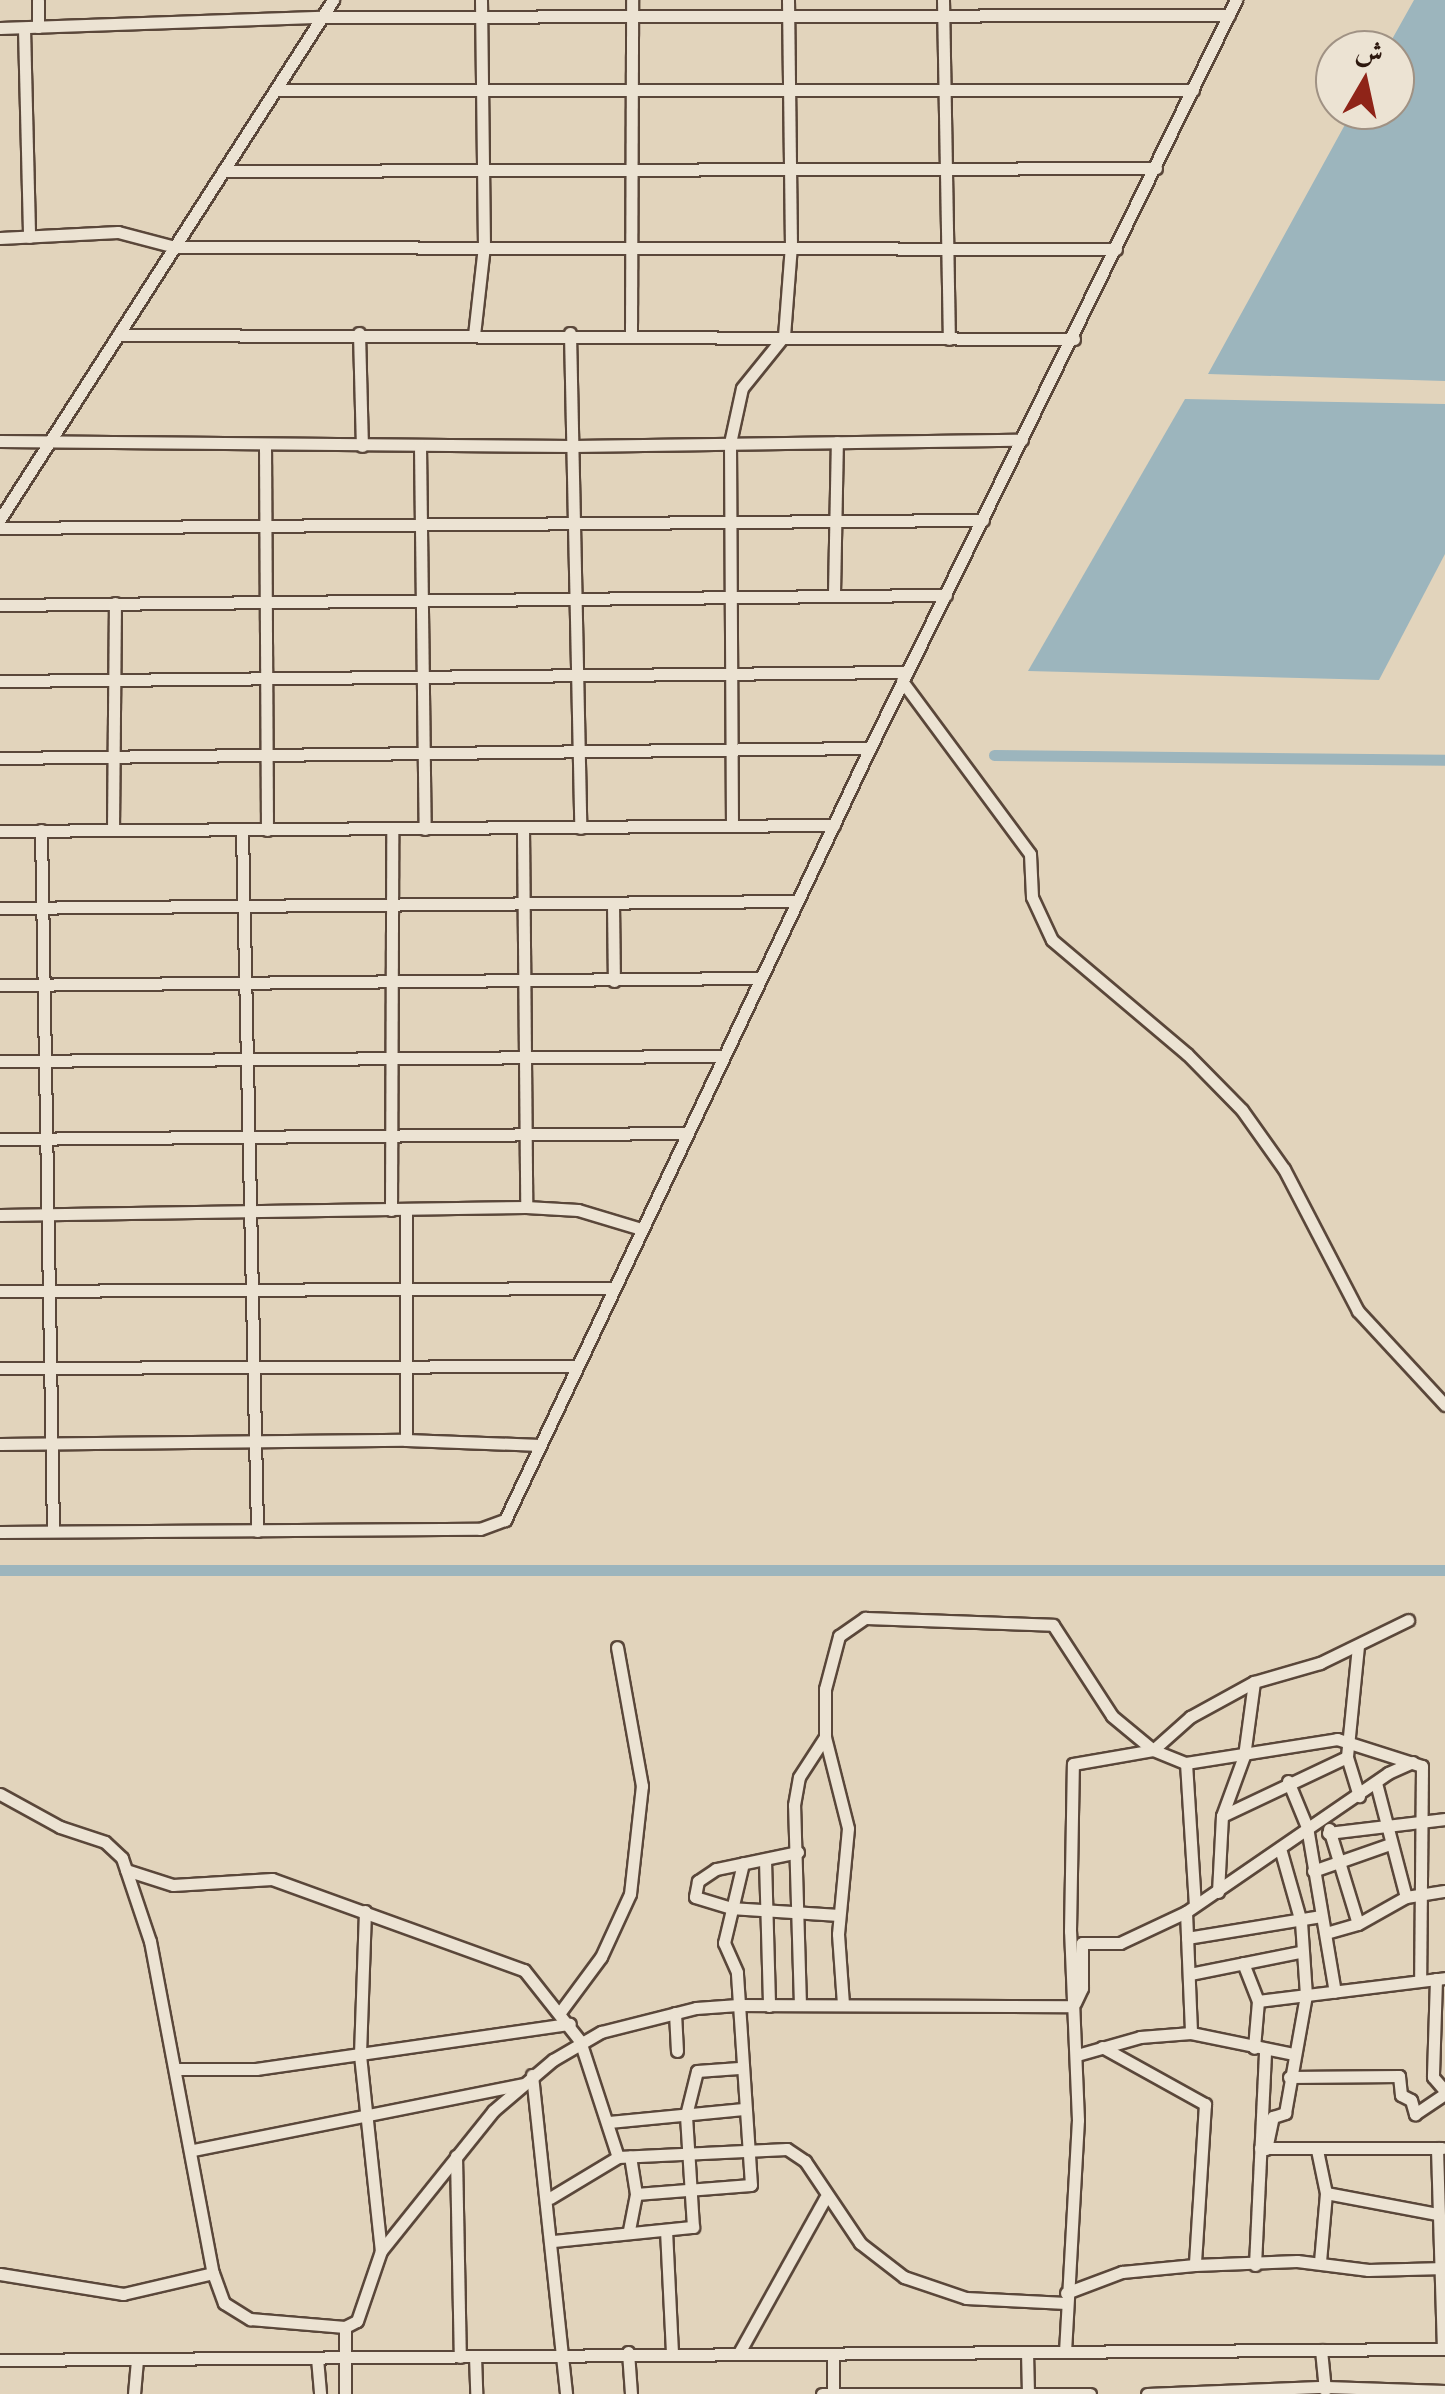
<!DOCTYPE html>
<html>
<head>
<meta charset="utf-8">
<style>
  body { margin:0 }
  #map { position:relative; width:1445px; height:2394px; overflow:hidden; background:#e2d4bc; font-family:"IM FELL French Canon",Amiri,serif }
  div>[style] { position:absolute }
  .water>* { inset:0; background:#9cb5bd }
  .canal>* { height:11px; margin:-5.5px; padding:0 5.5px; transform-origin:5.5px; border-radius:5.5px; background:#9cb5bd }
  .roads { filter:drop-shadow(2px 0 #5a473a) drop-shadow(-2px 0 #5a473a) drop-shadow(0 2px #5a473a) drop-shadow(0 -2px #5a473a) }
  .minor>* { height:11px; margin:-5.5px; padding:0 5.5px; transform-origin:5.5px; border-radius:5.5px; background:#ece3d3 }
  span { translate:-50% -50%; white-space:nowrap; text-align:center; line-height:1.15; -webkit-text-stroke:9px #ece3d3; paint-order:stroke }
  .north { position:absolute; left:1315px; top:30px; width:100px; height:100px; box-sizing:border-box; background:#ece3d3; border:2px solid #a09284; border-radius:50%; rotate:9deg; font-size:28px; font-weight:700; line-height:40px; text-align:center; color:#2d180e }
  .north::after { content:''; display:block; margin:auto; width:35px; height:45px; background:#8f2418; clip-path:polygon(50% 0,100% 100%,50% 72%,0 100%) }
</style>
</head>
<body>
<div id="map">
  <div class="water">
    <div style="clip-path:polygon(1414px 0,1445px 0,1445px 381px,1208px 374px,1353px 110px,1395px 110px,1395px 50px,1386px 50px)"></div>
    <div style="clip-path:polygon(1185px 399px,1445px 404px,1445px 554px,1379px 680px,1028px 671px)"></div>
  </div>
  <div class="canal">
    <div style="left:994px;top:755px;width:451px;rotate:0.6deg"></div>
    <div style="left:0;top:1570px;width:1445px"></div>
  </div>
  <div class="roads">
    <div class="minor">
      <div style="left:38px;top:0;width:27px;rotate:90deg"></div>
      <div style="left:943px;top:0;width:339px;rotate:89deg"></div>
      <div style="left:0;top:28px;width:322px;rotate:-2deg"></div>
      <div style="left:322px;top:17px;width:907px;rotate:-0.13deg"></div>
      <div style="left:24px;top:28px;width:209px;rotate:88.6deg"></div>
      <div style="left:278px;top:90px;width:915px"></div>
      <div style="left:223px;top:171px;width:933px;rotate:-0.18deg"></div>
      <div style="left:0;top:238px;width:118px;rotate:-2.9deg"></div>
      <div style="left:118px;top:232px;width:59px;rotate:14.7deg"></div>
      <div style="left:175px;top:247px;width:941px;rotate:0.12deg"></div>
      <div style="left:631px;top:332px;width:332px;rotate:-89.8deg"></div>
      <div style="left:359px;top:333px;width:113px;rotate:88.5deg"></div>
      <div style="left:570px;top:333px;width:495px;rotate:88.8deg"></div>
      <div style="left:118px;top:335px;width:956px;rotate:0.24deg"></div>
      <div style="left:474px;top:335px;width:90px;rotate:-83.6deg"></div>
      <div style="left:484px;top:246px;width:246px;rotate:-90.7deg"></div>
      <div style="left:0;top:441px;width:573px;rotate:0.5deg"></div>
      <div style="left:573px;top:446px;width:449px;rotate:-0.8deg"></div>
      <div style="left:265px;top:446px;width:384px;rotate:89.7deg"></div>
      <div style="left:420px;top:446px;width:383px;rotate:89.3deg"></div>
      <div style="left:0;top:519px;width:617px;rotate:-57.32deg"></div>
      <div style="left:0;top:528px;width:983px;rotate:-0.47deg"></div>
      <div style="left:834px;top:593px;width:151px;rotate:-88.9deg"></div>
      <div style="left:0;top:605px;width:946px;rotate:-0.61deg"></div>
      <div style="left:0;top:681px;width:907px;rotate:-0.57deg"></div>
      <div style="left:902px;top:681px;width:215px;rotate:53.5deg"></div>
      <div style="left:1030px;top:854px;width:43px;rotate:87.3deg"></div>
      <div style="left:1032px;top:897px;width:47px;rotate:65.1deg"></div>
      <div style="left:1052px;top:940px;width:177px;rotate:40.2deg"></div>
      <div style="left:1187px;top:1054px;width:78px;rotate:45.5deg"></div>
      <div style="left:1242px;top:1110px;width:72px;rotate:54.6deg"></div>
      <div style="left:1284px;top:1169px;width:160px;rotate:62.5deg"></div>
      <div style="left:1358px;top:1311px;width:128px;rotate:47.2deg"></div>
      <div style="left:0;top:758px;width:870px;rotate:-0.66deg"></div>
      <div style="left:732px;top:826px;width:383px;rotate:-90.3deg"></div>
      <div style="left:730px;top:443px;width:56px;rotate:-77.7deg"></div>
      <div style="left:742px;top:388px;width:67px;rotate:-51.1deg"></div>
      <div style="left:784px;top:336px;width:90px;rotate:-85.6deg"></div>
      <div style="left:791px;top:246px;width:246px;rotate:-90.7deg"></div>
      <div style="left:113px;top:829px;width:226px;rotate:-89.5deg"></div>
      <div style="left:523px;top:829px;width:378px;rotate:89.5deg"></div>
      <div style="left:41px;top:830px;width:701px;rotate:89.02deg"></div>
      <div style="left:242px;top:830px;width:701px;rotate:88.77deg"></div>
      <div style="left:0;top:831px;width:834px;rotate:-0.41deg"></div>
      <div style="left:613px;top:904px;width:77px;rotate:89.3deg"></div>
      <div style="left:0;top:908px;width:797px;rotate:-0.5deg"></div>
      <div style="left:0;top:985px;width:760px;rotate:-0.53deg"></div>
      <div style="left:0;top:1061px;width:722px;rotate:-0.4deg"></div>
      <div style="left:0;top:1139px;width:687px;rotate:-0.5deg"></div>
      <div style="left:391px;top:1210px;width:381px;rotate:-89.8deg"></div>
      <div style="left:0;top:1215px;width:526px;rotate:-0.87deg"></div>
      <div style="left:526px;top:1207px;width:52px;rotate:3.3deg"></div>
      <div style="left:578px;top:1210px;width:66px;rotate:16.8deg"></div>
      <div style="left:0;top:1291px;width:614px;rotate:-0.28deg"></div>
      <div style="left:0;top:1368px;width:577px;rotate:-0.2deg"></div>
      <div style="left:406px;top:1440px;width:230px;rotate:-90deg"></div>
      <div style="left:0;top:1444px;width:406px;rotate:-0.6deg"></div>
      <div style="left:406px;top:1440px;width:134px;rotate:2.1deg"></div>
      <div style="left:0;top:1532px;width:480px;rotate:-0.4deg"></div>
      <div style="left:480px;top:1529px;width:27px;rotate:-20deg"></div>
      <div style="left:505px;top:1520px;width:854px;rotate:-64.7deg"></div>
      <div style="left:870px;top:748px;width:833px;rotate:-63.93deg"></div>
      <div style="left:1358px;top:1646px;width:112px;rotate:95.7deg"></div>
      <div style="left:1347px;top:1757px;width:41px;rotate:72.9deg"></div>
      <div style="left:1186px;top:1763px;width:142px;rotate:86.4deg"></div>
      <div style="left:1288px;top:1781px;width:50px;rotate:67.6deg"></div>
      <div style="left:1307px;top:1827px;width:167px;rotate:80.4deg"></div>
      <div style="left:1376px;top:1783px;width:118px;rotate:75.3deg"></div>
      <div style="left:0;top:1794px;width:68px;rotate:28.8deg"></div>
      <div style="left:60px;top:1827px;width:47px;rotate:18.4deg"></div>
      <div style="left:105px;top:1842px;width:23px;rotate:43deg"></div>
      <div style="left:122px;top:1858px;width:88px;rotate:71.4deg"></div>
      <div style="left:150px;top:1941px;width:338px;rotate:79.3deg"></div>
      <div style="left:213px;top:2273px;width:32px;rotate:70deg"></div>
      <div style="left:224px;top:2303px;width:31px;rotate:32deg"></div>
      <div style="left:250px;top:2319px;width:95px;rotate:4.8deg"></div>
      <div style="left:345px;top:2327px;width:13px;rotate:-27deg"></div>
      <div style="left:357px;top:2321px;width:74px;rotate:-71.1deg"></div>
      <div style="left:381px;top:2251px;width:179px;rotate:-51.3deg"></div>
      <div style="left:493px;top:2111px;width:79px;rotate:-40.4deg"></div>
      <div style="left:553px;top:2060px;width:56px;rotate:-30.3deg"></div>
      <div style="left:601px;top:2032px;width:98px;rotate:-14.2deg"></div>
      <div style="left:696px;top:2008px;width:42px;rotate:-4.1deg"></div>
      <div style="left:738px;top:2005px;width:335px;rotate:0.2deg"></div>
      <div style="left:1222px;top:1816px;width:138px;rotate:-25.3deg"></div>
      <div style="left:1329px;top:1829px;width:99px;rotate:73deg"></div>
      <div style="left:1328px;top:1833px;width:118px;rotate:-6.8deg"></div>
      <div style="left:798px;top:1852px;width:84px;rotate:168.3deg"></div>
      <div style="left:716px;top:1869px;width:22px;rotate:146deg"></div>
      <div style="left:698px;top:1881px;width:16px;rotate:101deg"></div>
      <div style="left:695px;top:1897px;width:37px;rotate:17deg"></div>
      <div style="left:730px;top:1908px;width:109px;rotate:3.7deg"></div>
      <div style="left:765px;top:1860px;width:146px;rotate:88.4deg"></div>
      <div style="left:126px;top:1870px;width:49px;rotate:17.7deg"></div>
      <div style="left:173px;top:1885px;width:99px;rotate:-3.5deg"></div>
      <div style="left:272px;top:1879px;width:268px;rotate:19.9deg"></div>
      <div style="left:524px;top:1970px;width:90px;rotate:51.7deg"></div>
      <div style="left:580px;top:2041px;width:122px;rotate:71.9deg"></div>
      <div style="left:1313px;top:1871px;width:82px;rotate:-19.3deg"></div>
      <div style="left:1218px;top:1892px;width:76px;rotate:-87deg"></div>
      <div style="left:1222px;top:1816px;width:64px;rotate:-69.9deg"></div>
      <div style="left:1244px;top:1756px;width:75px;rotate:-82.3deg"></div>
      <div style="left:365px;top:1911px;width:144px;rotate:92deg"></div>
      <div style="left:360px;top:2055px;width:197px;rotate:83.9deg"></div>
      <div style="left:1186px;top:1912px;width:121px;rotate:87.6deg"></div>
      <div style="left:1326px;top:1933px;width:33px;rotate:-16deg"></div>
      <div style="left:1358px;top:1924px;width:55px;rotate:-29.4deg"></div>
      <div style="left:1406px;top:1897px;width:39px;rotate:-9deg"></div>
      <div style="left:1187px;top:1938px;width:136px;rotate:-9.3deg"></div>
      <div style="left:1243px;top:1963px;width:41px;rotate:68.5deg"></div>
      <div style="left:1258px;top:2001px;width:47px;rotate:94.9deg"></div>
      <div style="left:1190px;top:1974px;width:111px;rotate:-11.4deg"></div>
      <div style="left:1436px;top:1979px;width:98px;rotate:91.8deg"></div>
      <div style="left:1433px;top:2077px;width:18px;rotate:49deg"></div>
      <div style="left:1258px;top:2001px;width:188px;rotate:-7deg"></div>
      <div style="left:1075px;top:2003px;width:17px;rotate:-65deg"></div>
      <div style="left:1082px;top:1988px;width:45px;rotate:-90deg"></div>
      <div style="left:1082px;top:1943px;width:38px"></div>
      <div style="left:1120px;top:1943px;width:73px;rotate:-25.2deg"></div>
      <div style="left:1186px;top:1912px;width:245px;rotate:-34.5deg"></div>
      <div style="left:1388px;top:1773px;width:27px;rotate:-24deg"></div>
      <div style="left:843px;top:2004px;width:70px;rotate:-94.1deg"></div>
      <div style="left:838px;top:1934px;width:106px;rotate:-84.6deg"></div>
      <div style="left:848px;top:1828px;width:94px;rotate:-104.2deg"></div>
      <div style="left:825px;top:1737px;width:48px;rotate:-90deg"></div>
      <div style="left:825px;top:1689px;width:55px;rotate:-75.2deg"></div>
      <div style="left:839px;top:1636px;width:32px;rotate:-35deg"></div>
      <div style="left:865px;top:1618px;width:188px;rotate:2.1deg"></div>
      <div style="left:1053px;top:1625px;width:108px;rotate:57deg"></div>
      <div style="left:1112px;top:1716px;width:53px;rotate:39.7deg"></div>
      <div style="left:1153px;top:1750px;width:35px;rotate:22deg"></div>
      <div style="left:1186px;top:1763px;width:153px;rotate:-9deg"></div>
      <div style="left:1337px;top:1739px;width:89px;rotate:17.6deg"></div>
      <div style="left:1422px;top:1766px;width:214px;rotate:90.5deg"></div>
      <div style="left:800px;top:2005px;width:200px;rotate:-91.7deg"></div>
      <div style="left:794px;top:1805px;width:28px;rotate:-80deg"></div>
      <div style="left:799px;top:1777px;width:48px;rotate:-57deg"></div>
      <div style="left:561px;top:2011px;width:67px;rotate:-53.5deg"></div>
      <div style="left:601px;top:1957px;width:69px;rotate:-65.3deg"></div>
      <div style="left:630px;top:1894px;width:109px;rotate:-83.7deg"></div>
      <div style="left:642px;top:1786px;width:141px;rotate:-100.2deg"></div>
      <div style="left:675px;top:2013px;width:38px;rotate:87deg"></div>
      <div style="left:1102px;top:2047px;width:118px;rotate:29deg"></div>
      <div style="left:1205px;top:2104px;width:161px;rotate:93.6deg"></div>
      <div style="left:1077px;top:2055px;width:66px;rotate:-15.9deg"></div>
      <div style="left:1140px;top:2037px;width:51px;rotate:-4.5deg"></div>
      <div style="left:1191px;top:2033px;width:104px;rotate:11.6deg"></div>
      <div style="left:178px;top:2069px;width:78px"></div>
      <div style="left:256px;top:2069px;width:317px;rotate:-8.2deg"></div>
      <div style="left:532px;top:2075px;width:321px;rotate:83.9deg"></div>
      <div style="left:1289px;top:2077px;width:110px;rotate:-0.5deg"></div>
      <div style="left:1399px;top:2076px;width:19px;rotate:84deg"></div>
      <div style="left:1401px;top:2095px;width:11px;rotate:27deg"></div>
      <div style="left:1411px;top:2100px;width:15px;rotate:74deg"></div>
      <div style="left:1415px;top:2114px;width:36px;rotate:-34deg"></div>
      <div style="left:609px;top:2122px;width:135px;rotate:-5.5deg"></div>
      <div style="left:1260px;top:2148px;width:182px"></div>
      <div style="left:1437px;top:2148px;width:201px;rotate:88.3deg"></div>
      <div style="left:1266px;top:2149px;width:33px;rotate:-78deg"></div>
      <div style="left:1273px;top:2117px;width:13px;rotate:-18deg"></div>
      <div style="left:1285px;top:2113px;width:120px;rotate:-79.9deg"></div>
      <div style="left:1306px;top:1995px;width:73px;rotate:-93.9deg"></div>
      <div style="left:1301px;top:1922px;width:73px;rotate:-105.9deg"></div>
      <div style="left:193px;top:2150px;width:336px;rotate:-11.3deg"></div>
      <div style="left:1317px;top:2150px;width:44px;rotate:78.2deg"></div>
      <div style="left:1326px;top:2193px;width:69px;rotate:95deg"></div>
      <div style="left:456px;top:2156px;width:201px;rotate:88.9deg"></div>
      <div style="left:1326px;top:2193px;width:113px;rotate:10.7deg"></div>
      <div style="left:636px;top:2194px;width:115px;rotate:-4.5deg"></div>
      <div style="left:751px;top:2185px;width:213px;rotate:-93.8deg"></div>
      <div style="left:737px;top:1972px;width:32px;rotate:-114deg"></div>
      <div style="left:724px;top:1943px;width:82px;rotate:-76.6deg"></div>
      <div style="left:550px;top:2198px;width:79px;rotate:-31.1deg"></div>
      <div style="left:618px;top:2157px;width:169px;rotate:-2.7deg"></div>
      <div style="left:787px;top:2149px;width:22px;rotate:34deg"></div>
      <div style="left:805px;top:2161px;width:99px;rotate:56.1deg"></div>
      <div style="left:860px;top:2243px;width:56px;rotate:37.7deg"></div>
      <div style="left:904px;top:2277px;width:65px;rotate:18.7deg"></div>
      <div style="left:966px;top:2298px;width:100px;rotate:2.9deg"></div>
      <div style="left:629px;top:2230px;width:37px;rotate:-79deg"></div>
      <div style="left:636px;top:2194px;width:38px;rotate:-99deg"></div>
      <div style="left:666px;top:2230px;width:123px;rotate:87.2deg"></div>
      <div style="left:554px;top:2241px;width:140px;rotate:-5.8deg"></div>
      <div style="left:693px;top:2227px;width:112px;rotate:-93.6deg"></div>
      <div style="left:686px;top:2115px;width:45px;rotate:-76deg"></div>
      <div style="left:697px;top:2071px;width:42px;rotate:-4.1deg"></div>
      <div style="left:1255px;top:2265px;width:214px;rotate:-87.3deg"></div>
      <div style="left:0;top:2274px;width:125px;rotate:9.2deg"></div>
      <div style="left:123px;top:2294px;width:92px;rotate:-13.1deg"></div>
      <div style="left:1066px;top:2293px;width:60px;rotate:-20.6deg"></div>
      <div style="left:1122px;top:2272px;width:73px;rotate:-5.5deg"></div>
      <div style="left:1195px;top:2265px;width:102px;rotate:-2.2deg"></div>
      <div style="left:1297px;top:2261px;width:72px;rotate:7.2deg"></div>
      <div style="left:1368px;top:2270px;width:77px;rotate:-1.5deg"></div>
      <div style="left:345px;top:2327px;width:67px;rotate:90deg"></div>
      <div style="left:1321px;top:2350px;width:40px;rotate:84.3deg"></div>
      <div style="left:740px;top:2351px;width:175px;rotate:-60.9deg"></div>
      <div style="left:628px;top:2352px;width:42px;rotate:85.9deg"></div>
      <div style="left:1027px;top:2352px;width:42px;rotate:88.6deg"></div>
      <div style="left:1065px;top:2352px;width:232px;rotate:-86.8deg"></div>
      <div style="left:1078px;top:2120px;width:189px;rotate:-92.4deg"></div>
      <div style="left:1070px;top:1931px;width:167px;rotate:-89deg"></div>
      <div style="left:1073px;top:1764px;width:81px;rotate:-9.9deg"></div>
      <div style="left:1153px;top:1750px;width:50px;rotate:-41.7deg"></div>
      <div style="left:1190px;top:1717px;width:73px;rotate:-28.7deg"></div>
      <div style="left:1254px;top:1682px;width:69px;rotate:-16.1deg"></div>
      <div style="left:1320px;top:1663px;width:98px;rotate:-26deg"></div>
      <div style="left:833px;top:2354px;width:40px;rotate:90deg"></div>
      <div style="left:475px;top:2356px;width:38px;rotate:88deg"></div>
      <div style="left:317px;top:2358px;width:36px;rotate:85deg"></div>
      <div style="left:0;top:2360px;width:1445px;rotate:-0.44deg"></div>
      <div style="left:134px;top:2394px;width:35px;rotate:-85deg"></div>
      <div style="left:822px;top:2394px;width:268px"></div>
      <div style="left:1147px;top:2394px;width:178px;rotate:-2.3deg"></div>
      <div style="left:1325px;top:2387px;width:120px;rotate:1.9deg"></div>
    </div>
  </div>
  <div class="north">ش</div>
</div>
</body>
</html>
